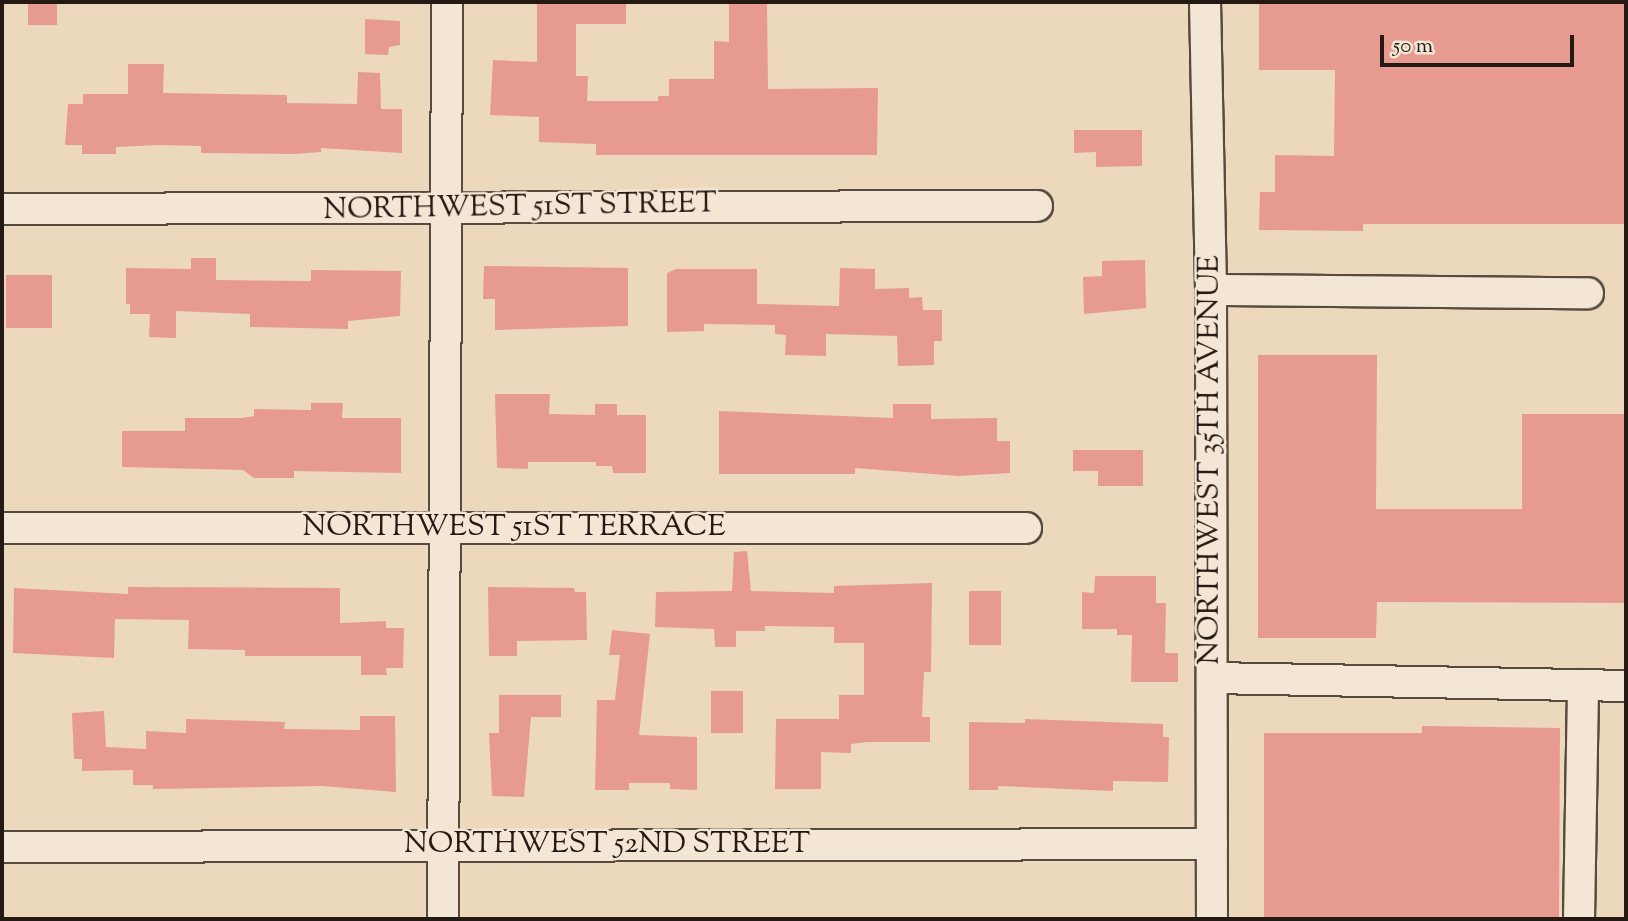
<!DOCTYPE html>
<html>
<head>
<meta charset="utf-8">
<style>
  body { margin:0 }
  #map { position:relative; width:1628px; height:921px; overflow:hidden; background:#ecd9bd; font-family:"Sorts Mill Goudy",serif }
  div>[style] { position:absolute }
  .building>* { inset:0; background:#e69a90; transform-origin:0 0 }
  .roads { filter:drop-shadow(2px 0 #574a3e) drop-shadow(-2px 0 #574a3e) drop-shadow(0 2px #574a3e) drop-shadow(0 -2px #574a3e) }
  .minor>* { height:30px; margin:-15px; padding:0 15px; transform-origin:15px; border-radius:15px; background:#f3e6d4 }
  span { translate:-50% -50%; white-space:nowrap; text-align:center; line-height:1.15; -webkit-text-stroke:5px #f3e6d4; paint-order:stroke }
  .street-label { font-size:30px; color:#251a13 }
  .frame { position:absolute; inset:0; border:4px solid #251a13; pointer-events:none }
  .scale { position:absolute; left:1380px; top:35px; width:194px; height:32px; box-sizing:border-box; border:4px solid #251a13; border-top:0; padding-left:9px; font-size:21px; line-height:24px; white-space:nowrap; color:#251a13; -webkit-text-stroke:5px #f3e6d4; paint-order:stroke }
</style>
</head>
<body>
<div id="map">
  <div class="building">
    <div style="left:28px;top:2px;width:29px;height:23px"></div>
    <div style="clip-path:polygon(537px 2px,626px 2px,626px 24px,576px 24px,576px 76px,588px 76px,587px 101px,658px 101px,658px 96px,669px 96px,669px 79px,714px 79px,714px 41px,729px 42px,729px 2px,767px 2px,768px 89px,878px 88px,877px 155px,596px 155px,596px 144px,539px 142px,539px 117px,490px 115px,493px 60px,537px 62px)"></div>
    <div style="clip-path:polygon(1259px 2px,1626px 2px,1626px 224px,1363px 224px,1363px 231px,1259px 230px,1260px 192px,1275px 192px,1275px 155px,1334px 156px,1335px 70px,1259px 70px)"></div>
    <div style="clip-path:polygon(365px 19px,400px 21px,400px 45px,389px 47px,388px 55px,365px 54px)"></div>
    <div style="clip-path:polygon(128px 64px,164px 64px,163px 93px,287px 95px,287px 103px,357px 104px,358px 72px,380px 73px,381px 109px,402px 109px,402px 153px,321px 148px,321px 152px,294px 154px,201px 153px,201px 146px,159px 145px,116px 147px,116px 154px,82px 154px,82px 145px,65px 145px,68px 104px,83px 104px,83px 94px,128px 94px)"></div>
    <div style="clip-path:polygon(1074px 130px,1142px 130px,1142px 166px,1096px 167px,1096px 152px,1074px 153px)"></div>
    <div style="clip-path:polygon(191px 258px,216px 258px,216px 280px,311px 281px,311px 270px,401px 271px,400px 316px,348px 321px,348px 329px,250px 327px,250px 314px,176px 311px,176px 338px,149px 337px,150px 314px,130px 314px,130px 304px,126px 304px,126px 268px,191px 269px)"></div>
    <div style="clip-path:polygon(1145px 260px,1146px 308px,1084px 314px,1083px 277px,1102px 276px,1102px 261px)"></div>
    <div style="clip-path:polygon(484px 266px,628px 268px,628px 326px,495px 330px,495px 299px,483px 299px)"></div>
    <div style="clip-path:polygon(840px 268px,875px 269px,875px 289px,909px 288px,909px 298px,922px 297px,923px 310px,942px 310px,942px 341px,934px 341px,934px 365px,898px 366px,897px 336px,826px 334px,826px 356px,785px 355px,786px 335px,775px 334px,775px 325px,704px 324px,704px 331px,667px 332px,667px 273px,676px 269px,757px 269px,757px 304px,839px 306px)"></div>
    <div style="left:6px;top:275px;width:46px;height:53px"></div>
    <div style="clip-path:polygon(1258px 355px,1377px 355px,1376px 509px,1522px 509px,1522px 414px,1626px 414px,1626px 603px,1377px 602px,1376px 638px,1258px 638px)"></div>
    <div style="clip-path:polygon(495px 394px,550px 394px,549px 414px,595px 415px,595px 404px,617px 404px,617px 415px,646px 415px,646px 473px,613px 473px,612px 466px,596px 466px,596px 462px,528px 462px,528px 469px,497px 468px)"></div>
    <div style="clip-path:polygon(311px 403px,343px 403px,342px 418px,401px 418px,401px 473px,294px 471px,294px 478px,254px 478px,243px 470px,122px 467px,122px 431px,185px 431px,185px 418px,243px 418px,254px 416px,254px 409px,311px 410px)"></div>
    <div style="clip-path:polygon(893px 404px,931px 404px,931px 419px,997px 418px,997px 441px,1010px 441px,1010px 473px,958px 476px,855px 468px,855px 474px,719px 474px,719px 411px,893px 418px)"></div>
    <div style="clip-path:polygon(1073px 450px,1143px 450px,1143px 486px,1098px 486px,1098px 471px,1073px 471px)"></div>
    <div style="clip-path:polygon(747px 551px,751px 591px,834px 593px,834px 586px,932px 583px,931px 672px,924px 672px,922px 717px,930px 717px,930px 742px,867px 742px,851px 744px,851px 753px,821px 752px,821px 789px,775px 789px,776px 719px,839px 719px,839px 695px,864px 695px,864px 643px,834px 643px,834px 627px,765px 626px,765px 631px,736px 631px,736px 647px,715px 647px,714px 629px,655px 627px,656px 592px,732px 591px,734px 552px)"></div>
    <div style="clip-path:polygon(1095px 576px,1156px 576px,1156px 603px,1166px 603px,1165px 653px,1178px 653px,1178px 682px,1131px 682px,1132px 635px,1117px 635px,1117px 629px,1082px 629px,1082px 592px,1094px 593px)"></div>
    <div style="clip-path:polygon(128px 587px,340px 588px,340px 623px,386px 621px,386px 628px,404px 628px,403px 668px,386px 668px,387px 675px,361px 675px,361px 656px,245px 656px,245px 650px,188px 649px,189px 620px,115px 619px,114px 658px,13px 653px,14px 588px,128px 594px)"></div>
    <div style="clip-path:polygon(488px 587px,574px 588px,575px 592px,586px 592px,587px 640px,517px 641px,517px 656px,489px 656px)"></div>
    <div style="left:969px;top:591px;width:32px;height:54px"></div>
    <div style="clip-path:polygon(612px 630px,650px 634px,639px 735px,697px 737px,697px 790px,670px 789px,670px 783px,629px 783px,629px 790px,595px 790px,597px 700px,615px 700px,620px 655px,609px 655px)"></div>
    <div style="left:711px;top:691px;width:32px;height:42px"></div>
    <div style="clip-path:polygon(499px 695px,561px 695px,561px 717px,531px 717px,524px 797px,492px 796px,489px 733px,499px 733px)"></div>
    <div style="clip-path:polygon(104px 711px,106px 747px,146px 749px,146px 731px,186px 733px,186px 719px,285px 722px,284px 729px,360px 730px,360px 716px,395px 716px,396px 792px,322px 786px,153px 789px,153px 785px,133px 785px,133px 770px,82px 771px,82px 759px,74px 759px,72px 713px)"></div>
    <div style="clip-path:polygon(1025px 719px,1163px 724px,1163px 737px,1169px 737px,1168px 782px,1113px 781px,1113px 791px,998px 786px,998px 790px,969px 790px,969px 722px,1025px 723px)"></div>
    <div style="clip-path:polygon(1422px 726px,1560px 728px,1559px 919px,1264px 919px,1264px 733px,1422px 733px)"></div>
  </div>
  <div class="roads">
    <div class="minor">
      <div style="left:1205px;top:2px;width:288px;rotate:88.8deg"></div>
      <div style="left:1211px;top:290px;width:629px;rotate:89.91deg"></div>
      <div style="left:2px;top:209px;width:1035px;rotate:-0.17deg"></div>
      <div style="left:1211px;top:290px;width:377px;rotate:0.5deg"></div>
      <div style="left:2px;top:528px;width:1024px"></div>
      <div style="left:1212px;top:678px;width:414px;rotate:1.1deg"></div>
      <div style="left:2px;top:847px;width:1210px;rotate:-0.14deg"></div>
      <div style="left:443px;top:919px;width:917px;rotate:-89.75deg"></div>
      <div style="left:1579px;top:919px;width:234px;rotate:-89deg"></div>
    </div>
  </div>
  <div class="street-label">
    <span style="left:520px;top:208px;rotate:-1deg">NORTHWEST 51ST STREET</span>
    <span style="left:1211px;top:460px;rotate:-90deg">NORTHWEST 35TH AVENUE</span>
    <span style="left:514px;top:528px">NORTHWEST 51ST TERRACE</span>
    <span style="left:607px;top:845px">NORTHWEST 52ND STREET</span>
  </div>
  <div class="frame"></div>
  <div class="scale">50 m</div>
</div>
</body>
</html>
